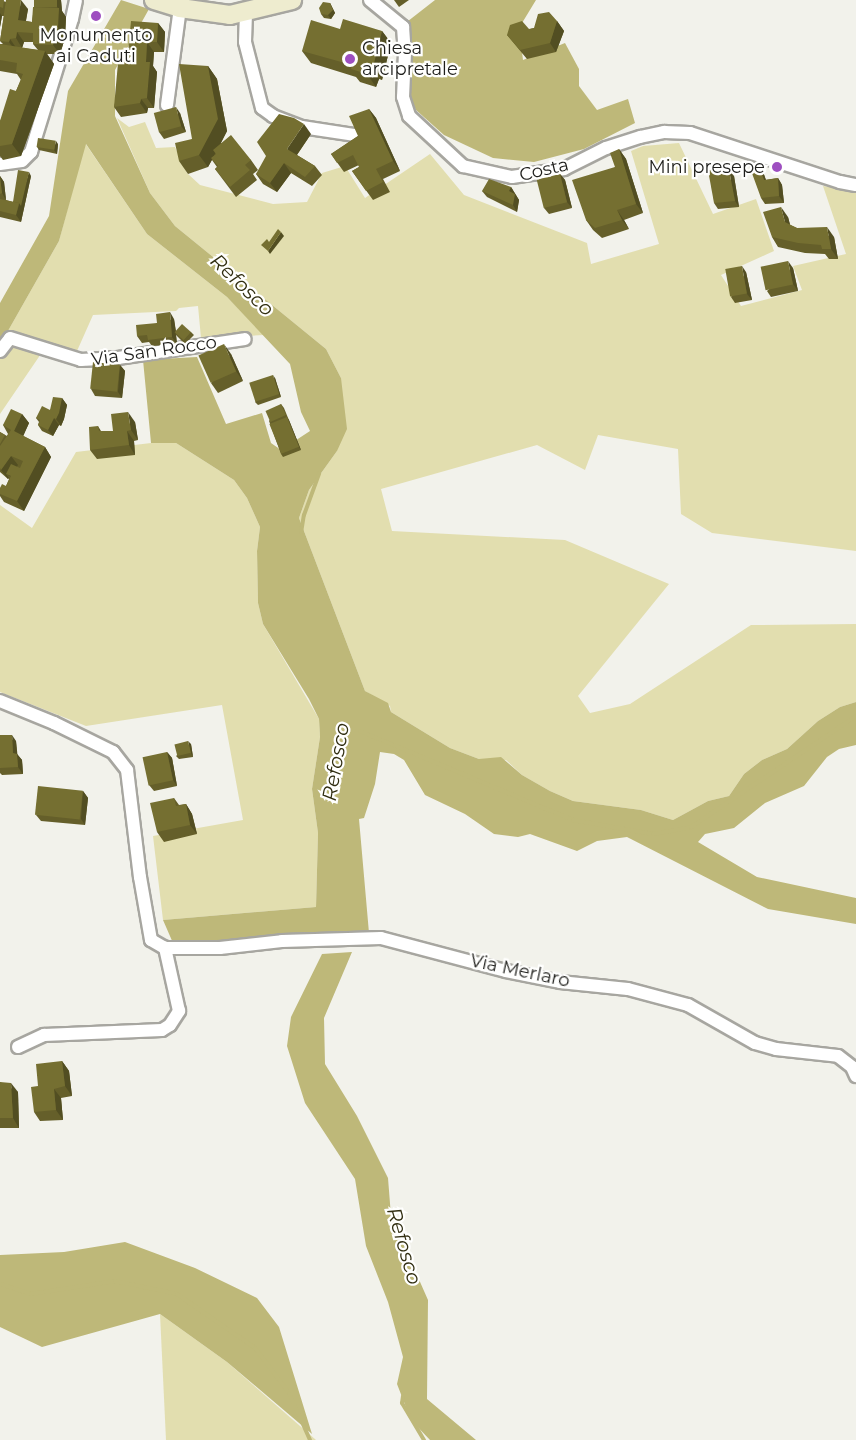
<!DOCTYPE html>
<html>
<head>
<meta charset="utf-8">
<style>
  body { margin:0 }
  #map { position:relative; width:856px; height:1440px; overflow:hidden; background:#f2f2eb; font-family:Montserrat,sans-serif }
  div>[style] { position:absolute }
  .green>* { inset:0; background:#e2deaf }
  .forest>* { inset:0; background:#beb879 }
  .stream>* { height:4px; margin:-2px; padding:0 2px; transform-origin:2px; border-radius:2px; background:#beb879 }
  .roads { filter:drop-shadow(2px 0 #a7a6a0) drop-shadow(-2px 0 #a7a6a0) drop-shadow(0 2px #a7a6a0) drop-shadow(0 -2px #a7a6a0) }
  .street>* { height:12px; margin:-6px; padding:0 6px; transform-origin:6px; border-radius:6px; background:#fff }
  .secondary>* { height:18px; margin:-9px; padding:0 9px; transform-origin:9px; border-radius:9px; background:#eeeccf }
  .wall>* { inset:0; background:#655f2a }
  .shaded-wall>* { inset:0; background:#524e22 }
  .building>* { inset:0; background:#756f31; transform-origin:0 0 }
  .dots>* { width:16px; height:16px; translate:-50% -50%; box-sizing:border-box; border:3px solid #fffffe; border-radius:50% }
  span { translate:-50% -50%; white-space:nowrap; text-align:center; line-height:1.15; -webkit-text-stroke:4.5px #fffffe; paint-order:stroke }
  .poi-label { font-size:18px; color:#1e1e1b }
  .left { translate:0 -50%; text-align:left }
  .right { translate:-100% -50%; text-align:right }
  .street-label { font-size:18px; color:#1e1e1b }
  .water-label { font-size:20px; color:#312e11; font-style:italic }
</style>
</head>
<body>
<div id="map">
  <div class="green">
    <div style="clip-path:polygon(117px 118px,129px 127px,145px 122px,156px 148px,175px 147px,187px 173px,200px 185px,273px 204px,307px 202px,322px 173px,345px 166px,365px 198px,430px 154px,464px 195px,587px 243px,591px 264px,659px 244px,631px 151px,643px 146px,679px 143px,713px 214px,756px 199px,774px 251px,721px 275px,741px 306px,802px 290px,793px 266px,846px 254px,823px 186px,856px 191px,856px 551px,712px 533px,681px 514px,678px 449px,598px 435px,585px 470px,537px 445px,381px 489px,392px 531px,565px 540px,669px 584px,578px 696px,590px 713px,630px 704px,751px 625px,856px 624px,856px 702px,840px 707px,818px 721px,787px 749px,762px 760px,744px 774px,729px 796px,708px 801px,673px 820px,641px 810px,573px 801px,550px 791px,522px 775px,506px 760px,479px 759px,450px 748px,391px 712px,390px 706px,365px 691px,299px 518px,309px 490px,337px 451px,341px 378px,326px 349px,175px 226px,150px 193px)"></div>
    <div style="clip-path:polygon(85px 143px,147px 234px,227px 297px,264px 335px,201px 338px,198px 306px,179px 308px,176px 311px,93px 315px,77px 351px,47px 345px,0 414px,0 345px,59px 241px)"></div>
    <div style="clip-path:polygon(151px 443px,176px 443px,234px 480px,247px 498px,260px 527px,257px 551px,258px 603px,263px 624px,319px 719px,320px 737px,312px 789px,318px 833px,316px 907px,163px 920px,153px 836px,243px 820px,222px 705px,86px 726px,0 692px,0 505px,32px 528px,76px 452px)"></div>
    <div style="clip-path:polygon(160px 1314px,227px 1362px,316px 1440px,166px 1440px)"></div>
  </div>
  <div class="forest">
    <div style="clip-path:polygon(121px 0,149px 9px,115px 70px,115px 116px,150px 193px,175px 226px,326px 349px,341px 378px,347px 429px,337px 451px,309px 490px,299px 518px,365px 691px,388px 703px,391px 712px,450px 748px,479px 759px,501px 757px,522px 775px,550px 791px,573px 801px,641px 810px,673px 820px,708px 801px,729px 796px,744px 774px,762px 760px,787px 749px,818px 721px,840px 707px,856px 702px,856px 745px,839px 749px,827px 757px,804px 786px,765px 803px,734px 828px,705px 834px,698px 842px,757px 877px,856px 898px,856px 924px,768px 909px,627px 837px,597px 841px,577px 851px,530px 834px,518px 837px,494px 834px,465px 814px,425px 795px,404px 760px,394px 754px,380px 752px,375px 784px,364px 818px,359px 819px,369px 933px,173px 943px,163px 920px,316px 907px,318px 833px,312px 789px,320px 737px,319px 719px,309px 699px,263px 624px,258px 603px,257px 551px,260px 527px,247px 498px,234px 480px,176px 443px,151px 443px,143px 360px,197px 357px,226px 424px,262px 413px,271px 443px,281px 450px,310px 431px,301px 412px,290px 364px,227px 297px,147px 234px,86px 144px,59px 241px,0 345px,0 303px,49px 216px,68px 91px)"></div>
    <div style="clip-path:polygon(435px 0,536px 0,519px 28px,523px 60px,565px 43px,579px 69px,579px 86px,597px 110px,628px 99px,635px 123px,584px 149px,534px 162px,493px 158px,444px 135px,416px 110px,408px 96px,403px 25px)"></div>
    <div style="clip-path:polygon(352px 952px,324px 1018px,325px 1064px,357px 1116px,388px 1178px,391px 1216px,428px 1300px,427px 1399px,476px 1440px,430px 1440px,411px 1420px,397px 1384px,403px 1357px,388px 1302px,366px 1246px,355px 1179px,305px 1103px,287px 1046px,291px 1017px,322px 954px)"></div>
    <div style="clip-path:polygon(125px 1242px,195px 1268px,257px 1298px,279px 1327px,312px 1434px,227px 1362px,160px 1314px,42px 1347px,0 1327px,0 1255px,64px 1252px)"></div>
  </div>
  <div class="stream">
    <div style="left:301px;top:533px;width:18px;rotate:-81deg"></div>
    <div style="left:304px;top:515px;width:44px;rotate:-69.9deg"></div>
    <div style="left:360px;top:731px;width:231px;rotate:22.7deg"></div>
    <div style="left:573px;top:820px;width:81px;rotate:9.9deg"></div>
    <div style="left:653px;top:834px;width:39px;rotate:-10deg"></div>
    <div style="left:691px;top:827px;width:199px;rotate:-33.9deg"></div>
    <div style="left:0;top:1284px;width:33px;rotate:18deg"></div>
    <div style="left:31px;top:1294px;width:85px;rotate:-8.8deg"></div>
    <div style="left:115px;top:1281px;width:63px;rotate:11.8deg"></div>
    <div style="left:177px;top:1294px;width:95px;rotate:34.7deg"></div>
    <div style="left:255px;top:1348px;width:56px;rotate:52.9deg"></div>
    <div style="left:289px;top:1393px;width:51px;rotate:65.9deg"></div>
    <div style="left:403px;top:1396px;width:7px;rotate:98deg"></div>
    <div style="left:402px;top:1403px;width:43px;rotate:59.3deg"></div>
  </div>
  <div class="roads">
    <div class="street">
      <div style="left:370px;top:0;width:43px;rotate:39.3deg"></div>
      <div style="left:403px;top:27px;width:26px;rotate:86deg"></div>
      <div style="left:405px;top:53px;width:44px;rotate:92.6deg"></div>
      <div style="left:403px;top:97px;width:20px;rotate:72deg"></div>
      <div style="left:409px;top:116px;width:74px;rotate:42.8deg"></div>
      <div style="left:463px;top:166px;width:50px;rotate:12.7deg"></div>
      <div style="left:512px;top:177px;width:53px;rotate:-8.7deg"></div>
      <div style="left:564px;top:169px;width:47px;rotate:-26.6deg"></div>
      <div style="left:606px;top:148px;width:36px;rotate:-18deg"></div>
      <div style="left:640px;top:137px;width:25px;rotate:-12deg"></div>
      <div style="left:664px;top:132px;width:26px;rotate:2deg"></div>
      <div style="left:690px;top:133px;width:158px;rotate:18.1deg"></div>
      <div style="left:840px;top:182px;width:16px;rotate:11deg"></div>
      <div style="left:246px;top:13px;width:29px;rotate:92deg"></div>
      <div style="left:245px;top:42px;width:68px;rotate:75.6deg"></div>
      <div style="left:262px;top:108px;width:14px;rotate:36deg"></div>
      <div style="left:273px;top:116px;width:31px;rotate:21deg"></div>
      <div style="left:302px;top:127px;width:54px;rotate:8.6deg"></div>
      <div style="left:167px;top:105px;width:98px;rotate:-82.4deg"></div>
      <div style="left:0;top:164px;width:22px;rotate:-8deg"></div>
      <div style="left:22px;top:161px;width:13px;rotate:-45deg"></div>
      <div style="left:31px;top:152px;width:139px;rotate:-72.9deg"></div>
      <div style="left:72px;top:19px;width:19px;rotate:-78deg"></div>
      <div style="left:0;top:351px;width:16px;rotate:-52deg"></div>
      <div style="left:10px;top:338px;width:74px;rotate:17.2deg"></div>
      <div style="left:81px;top:360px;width:37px;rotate:-3deg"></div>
      <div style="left:118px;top:358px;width:128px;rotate:-8.5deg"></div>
      <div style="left:0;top:701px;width:58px;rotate:22.2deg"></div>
      <div style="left:54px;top:723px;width:66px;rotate:26.2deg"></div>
      <div style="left:113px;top:752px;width:23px;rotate:52deg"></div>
      <div style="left:127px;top:770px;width:108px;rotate:83.1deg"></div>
      <div style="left:140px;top:877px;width:64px;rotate:80.1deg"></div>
      <div style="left:151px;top:940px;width:16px;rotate:30deg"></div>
      <div style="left:165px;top:948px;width:55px"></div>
      <div style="left:220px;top:948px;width:62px;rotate:-6.4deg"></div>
      <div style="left:282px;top:941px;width:99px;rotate:-1.7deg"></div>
      <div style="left:381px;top:938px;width:129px;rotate:14.8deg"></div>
      <div style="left:506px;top:971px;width:55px;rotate:11.5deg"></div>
      <div style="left:560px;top:982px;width:68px;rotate:5.9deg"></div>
      <div style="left:628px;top:989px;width:62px;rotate:14.9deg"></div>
      <div style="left:688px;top:1005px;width:77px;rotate:29.6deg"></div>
      <div style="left:755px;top:1043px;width:22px;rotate:16deg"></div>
      <div style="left:776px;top:1049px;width:62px;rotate:6.4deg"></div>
      <div style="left:838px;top:1056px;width:18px;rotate:38deg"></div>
      <div style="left:852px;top:1067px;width:10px;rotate:66deg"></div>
      <div style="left:18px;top:1047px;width:29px;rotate:-25deg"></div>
      <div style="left:44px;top:1035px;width:118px;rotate:-2.4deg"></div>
      <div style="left:162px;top:1030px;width:9px;rotate:-32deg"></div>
      <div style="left:170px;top:1025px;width:17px;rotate:-57deg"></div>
      <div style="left:179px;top:1011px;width:65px;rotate:-102.5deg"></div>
    </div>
    <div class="secondary">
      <div style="left:154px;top:0;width:27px;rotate:17deg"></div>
      <div style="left:180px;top:8px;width:50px;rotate:8deg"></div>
      <div style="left:230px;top:15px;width:64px;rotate:-13.6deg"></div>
    </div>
  </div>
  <div class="wall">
    <div style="clip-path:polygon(evenodd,0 0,28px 9px,26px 21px,32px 22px,34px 7px,34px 0,61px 0,62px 11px,66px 17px,65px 38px,60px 54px,47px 54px,54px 64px,21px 156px,3px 160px,0 156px,0 121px,16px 91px,21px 80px,17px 74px,0 71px,0 44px,3px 44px,0 41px,4px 16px,2px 16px,0 27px,0 0,24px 42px,33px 42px,33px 44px,38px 50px,22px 48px,24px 42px)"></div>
    <div style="clip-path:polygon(394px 0,409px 0,399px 7px)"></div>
    <div style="clip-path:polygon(330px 3px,335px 13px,331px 19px,324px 18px,321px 14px)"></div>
    <div style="clip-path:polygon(557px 21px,564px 31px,556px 52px,527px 59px,507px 35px,534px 28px)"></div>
    <div style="clip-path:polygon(158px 23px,165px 32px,164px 52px,154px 52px,153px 66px,157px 72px,154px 108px,148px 108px,147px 113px,121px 117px,114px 107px,128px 52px)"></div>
    <div style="clip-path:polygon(340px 29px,382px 31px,391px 43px,382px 80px,379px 79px,376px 87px,360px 82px,356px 77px,311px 63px,302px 51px)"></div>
    <div style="clip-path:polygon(208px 66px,217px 79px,227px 131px,221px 143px,251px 160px,258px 170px,253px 174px,257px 180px,236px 197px,215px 169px,217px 167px,212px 160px,208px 167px,188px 174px,179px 161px,192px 139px)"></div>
    <div style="clip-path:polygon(369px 109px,376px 118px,400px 171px,383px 179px,390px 192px,373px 200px,352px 171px,359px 167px,359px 165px,344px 172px,331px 154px,358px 136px)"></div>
    <div style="clip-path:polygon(180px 113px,186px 132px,164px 139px,159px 132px)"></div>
    <div style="clip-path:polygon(311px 134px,297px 155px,315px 166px,322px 175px,312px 186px,291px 173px,277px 192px,263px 184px,256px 174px)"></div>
    <div style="clip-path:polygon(58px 144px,57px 154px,39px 150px,37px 147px)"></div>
    <div style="clip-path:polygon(619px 149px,626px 159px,643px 213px,624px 220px,629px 229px,602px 238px,593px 230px,586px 220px,615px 167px)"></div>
    <div style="clip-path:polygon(762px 169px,766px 180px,778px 178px,782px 185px,784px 203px,765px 204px,761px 198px)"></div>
    <div style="clip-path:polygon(560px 174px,565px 180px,572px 208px,549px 214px,544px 208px)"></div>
    <div style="clip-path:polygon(0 176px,4px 182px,6px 200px,13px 202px,31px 176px,21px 222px,0 217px)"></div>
    <div style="clip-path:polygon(734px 176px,739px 207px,718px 209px,714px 203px)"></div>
    <div style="clip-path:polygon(511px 187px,519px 200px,517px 212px,487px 197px,482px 191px)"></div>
    <div style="clip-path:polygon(788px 217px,790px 225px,797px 228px,834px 237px,838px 259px,829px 259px,825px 254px,805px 253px,778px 247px,772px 237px)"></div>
    <div style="clip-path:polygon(793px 268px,798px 291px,771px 297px,767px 291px)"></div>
    <div style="clip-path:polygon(746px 272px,752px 300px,735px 303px,731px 297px)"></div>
    <div style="clip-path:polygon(174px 319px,176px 331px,191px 332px,194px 335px,185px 344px,176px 335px,177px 344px,152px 346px,149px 342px,142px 343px,137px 336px,157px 323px)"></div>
    <div style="clip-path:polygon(231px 354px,243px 381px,218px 393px,211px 383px)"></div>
    <div style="clip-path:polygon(120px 365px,125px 371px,122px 398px,95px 396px,91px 389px)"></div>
    <div style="clip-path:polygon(275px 378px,281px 397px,258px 405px,255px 402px)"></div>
    <div style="clip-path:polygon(62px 398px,67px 405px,64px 419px,61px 426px,59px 425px,53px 436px,42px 431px,38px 425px,39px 422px,36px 418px,50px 410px)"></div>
    <div style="clip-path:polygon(281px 404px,284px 408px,301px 450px,283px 457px,281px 454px,269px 421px)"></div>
    <div style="clip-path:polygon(22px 414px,29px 423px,23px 436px,45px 447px,51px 457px,24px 511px,4px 502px,0 496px,0 488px,6px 486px,9px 479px,9px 478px,8px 479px,0 472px,0 432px,7px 436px,8px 434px,3px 425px)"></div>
    <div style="clip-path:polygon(135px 422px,138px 440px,134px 441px,135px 455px,97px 459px,90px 450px,98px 426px,101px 431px,113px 431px)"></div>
    <div style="clip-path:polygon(0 735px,16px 741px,17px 754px,22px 760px,23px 774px,2px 775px,0 773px)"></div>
    <div style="clip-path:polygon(191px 744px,193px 757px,179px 759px,176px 756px)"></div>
    <div style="clip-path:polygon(167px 752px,172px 758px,177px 786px,154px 791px,149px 785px)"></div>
    <div style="clip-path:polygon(83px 791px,88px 798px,85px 825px,41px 821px,36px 815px)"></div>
    <div style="clip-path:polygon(174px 798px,179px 805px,186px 804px,192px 814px,197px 834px,164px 842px,157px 832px)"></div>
    <div style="clip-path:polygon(62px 1061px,69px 1071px,72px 1096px,61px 1098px,63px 1120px,40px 1121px,34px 1112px,38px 1086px)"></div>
    <div style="clip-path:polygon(0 1082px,18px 1092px,19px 1128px,0 1128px)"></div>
  </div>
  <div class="shaded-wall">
    <div style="clip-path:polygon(21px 0,28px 9px,24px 30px,18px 20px)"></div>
    <div style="clip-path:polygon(57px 0,61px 0,62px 11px,66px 17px,65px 38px,60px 54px,53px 45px,59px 9px,57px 7px)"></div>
    <div style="clip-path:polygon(330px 3px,335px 13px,331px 19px,328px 15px)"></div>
    <div style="clip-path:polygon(0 13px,2px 16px,0 27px)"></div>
    <div style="clip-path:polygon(557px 21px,564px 31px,556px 52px,550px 43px)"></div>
    <div style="clip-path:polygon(158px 23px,165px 32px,164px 52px,157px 42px)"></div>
    <div style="clip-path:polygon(382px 31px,391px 43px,382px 80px,373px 67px)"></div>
    <div style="clip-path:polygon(17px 32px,24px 42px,22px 48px,16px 38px)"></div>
    <div style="clip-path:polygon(10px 39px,17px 49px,16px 52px,9px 42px)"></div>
    <div style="clip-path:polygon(147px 42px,154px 52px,153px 66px,157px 72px,154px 108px,147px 98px,146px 62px)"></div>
    <div style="clip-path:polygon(45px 51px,54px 64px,21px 156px,12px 144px)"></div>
    <div style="clip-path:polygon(208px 66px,217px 79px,227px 131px,208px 167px,199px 155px)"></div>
    <div style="clip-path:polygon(370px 66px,379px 79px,376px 87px,367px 74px)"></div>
    <div style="clip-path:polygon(141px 99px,148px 108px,147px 113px,140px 103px)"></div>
    <div style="clip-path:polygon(176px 107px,180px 113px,186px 132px,181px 126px)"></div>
    <div style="clip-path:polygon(369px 109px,376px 118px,400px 171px,393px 161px)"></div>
    <div style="clip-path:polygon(304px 124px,311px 134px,294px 159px,287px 149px)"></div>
    <div style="clip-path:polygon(56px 141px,58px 144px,57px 154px,54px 150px)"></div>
    <div style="clip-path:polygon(619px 149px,626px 159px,643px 213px,636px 204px)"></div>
    <div style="clip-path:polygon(284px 163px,291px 173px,277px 192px,270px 183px)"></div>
    <div style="clip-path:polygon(758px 163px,762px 169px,768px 186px,764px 180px)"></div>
    <div style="clip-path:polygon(729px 170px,734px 176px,739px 207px,735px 201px)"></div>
    <div style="clip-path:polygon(29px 172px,31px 176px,21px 222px,16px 215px)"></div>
    <div style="clip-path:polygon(560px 174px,565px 180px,572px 208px,567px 202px)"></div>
    <div style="clip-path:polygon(0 176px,4px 182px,6px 200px,2px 193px)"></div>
    <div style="clip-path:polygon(778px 178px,782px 185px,784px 203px,779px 196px)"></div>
    <div style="clip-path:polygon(511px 187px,519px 200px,517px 212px,513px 205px,509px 191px)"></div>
    <div style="clip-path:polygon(781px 207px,788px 217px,792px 232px,785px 222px)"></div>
    <div style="clip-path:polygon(617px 210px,624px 220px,629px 229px,622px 220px)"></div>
    <div style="clip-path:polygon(827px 227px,834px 237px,838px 259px,831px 249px)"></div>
    <div style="clip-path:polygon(281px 232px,284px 236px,270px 254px,268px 251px)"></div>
    <div style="clip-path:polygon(788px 261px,793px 268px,798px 291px,793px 284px)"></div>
    <div style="clip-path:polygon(742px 266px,746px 272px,752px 300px,747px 294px)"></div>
    <div style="clip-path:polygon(170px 312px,174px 319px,176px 334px,174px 332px,176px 335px,177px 344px,172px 337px)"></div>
    <div style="clip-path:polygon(224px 344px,231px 354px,243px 381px,236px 371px)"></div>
    <div style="clip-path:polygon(120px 365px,125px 371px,122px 398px,118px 392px)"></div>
    <div style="clip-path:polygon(273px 375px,275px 378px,281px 397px,279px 394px)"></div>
    <div style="clip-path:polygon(62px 398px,67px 405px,64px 419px,61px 426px,56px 419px)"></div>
    <div style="clip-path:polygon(128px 412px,135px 422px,138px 440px,131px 430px)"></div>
    <div style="clip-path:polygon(22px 414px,29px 423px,21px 441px,14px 431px)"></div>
    <div style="clip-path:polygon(287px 417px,289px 420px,301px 450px,299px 447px)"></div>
    <div style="clip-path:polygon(54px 418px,59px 425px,53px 436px,48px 430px)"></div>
    <div style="clip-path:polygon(127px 431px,134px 441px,135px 455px,129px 445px)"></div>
    <div style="clip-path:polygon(45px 447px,51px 457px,24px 511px,17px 501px)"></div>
    <div style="clip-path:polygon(11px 456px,18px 465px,10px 476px,6px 474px,9px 478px,8px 479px,1px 470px)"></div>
    <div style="clip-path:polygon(12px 735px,16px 741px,18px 760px,13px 753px)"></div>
    <div style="clip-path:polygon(188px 741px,191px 744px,193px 757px,191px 753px)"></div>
    <div style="clip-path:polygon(167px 752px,172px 758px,177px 786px,173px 780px)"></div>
    <div style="clip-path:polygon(17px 754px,22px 760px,23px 774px,18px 767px)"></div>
    <div style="clip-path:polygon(83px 791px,88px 798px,85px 825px,81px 819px)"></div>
    <div style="clip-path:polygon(186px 804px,192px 814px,197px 834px,190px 825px)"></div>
    <div style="clip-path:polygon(62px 1061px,69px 1071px,72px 1096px,65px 1086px)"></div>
    <div style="clip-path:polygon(11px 1083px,18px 1092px,19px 1128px,13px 1118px)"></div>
    <div style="clip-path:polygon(54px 1089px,61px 1098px,63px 1120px,56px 1110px)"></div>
  </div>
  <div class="building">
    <div style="clip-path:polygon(0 0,4px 0,3px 8px,0 7px)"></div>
    <div style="clip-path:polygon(6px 0,21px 0,18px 20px,32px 22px,33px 7px,59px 8px,58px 28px,53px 45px,33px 44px,33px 33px,17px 32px,16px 38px,10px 39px,9px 42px,0 41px)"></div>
    <div style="left:34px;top:0;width:23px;height:7px"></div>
    <div style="clip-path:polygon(323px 2px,330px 3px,333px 10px,328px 15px,321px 14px,319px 8px)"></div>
    <div style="clip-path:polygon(549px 12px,557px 21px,550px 43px,520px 50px,507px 35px,510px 25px,522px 21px,529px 29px,534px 28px,538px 14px)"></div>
    <div style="clip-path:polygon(343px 19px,382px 31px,373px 67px,370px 66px,367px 74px,351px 69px,352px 65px,302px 51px,311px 20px,340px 29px)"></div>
    <div style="clip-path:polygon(131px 21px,158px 23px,157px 42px,147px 42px,146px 62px,150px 62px,147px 98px,141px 99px,140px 103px,114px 107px,119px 52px,128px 52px)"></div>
    <div style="clip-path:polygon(0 44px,45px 51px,12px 144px,0 146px,0 121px,10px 89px,16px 91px,23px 74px,16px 72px,17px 63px,0 60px)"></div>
    <div style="clip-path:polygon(179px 64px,208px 66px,218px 119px,199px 155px,179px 161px,175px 143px,192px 139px)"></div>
    <div style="left:176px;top:107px;width:20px;height:23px;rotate:75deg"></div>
    <div style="clip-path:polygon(369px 109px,393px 161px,376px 169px,383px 182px,366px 191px,352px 171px,359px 167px,353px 155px,337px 163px,331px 154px,358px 136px,349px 116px)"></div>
    <div style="clip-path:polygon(279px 114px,294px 118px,304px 124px,287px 149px,315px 166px,305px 177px,284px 163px,270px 183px,256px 174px,266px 156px,257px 142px)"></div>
    <div style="clip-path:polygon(231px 135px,251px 160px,245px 165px,250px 170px,230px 187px,215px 169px,218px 166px,211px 158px,216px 154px,213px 150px)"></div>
    <div style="left:38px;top:138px;width:18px;height:9px;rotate:9deg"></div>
    <div style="clip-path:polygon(619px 149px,636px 204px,617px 210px,622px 220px,595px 228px,586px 220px,572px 180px,615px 167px,610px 153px)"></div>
    <div style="clip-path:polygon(758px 163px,764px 180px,778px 178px,779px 196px,761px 198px,749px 165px)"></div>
    <div style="clip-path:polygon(18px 170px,29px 172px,21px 206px,19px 203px,13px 202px)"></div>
    <div style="clip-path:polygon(708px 170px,729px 170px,735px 201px,714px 203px)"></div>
    <div style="left:560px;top:174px;width:29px;height:24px;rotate:76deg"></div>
    <div style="clip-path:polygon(0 178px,2px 193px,0 194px)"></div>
    <div style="clip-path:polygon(489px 179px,511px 187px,509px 191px,515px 194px,513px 205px,482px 191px)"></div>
    <div style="clip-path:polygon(0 199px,19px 203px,16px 215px,0 211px)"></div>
    <div style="clip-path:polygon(781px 207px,785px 222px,797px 228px,827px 227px,831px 249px,822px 249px,821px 245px,798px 243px,772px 237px,763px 212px)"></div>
    <div style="clip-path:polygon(278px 229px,281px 232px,268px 251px,261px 245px,267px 239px,269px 242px)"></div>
    <div style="left:788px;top:261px;width:24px;height:28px;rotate:78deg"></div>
    <div style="left:742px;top:266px;width:28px;height:17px;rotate:80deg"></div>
    <div style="clip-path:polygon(170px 312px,172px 337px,148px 340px,147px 335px,137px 336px,136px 325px,157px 323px,156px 314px)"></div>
    <div style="left:182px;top:324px;width:12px;height:11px;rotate:42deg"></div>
    <div style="left:224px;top:344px;width:30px;height:28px;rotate:66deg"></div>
    <div style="left:93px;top:362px;width:27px;height:27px;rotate:6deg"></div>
    <div style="left:273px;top:375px;width:20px;height:25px;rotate:72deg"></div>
    <div style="clip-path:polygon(53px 397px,62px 398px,59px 413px,56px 419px,54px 418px,48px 430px,38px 425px,40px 420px,36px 418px,42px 406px,50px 410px)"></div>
    <div style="left:281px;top:404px;width:12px;height:17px;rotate:66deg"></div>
    <div style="clip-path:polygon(11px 409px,22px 414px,14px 431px,45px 447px,17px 501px,0 494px,0 488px,2px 484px,6px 486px,11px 476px,6px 474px,11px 464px,20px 468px,23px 461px,11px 456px,1px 470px,0 468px,0 446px,11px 430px,3px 425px)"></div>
    <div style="clip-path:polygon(128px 412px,131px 430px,127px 431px,129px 445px,90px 450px,89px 427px,98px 426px,99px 431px,113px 431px,111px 414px)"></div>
    <div style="left:287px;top:417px;width:32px;height:19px;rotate:68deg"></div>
    <div style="clip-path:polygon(0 432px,5px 435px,0 444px)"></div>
    <div style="clip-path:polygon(0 735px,12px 735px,13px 753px,17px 754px,18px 767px,0 768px)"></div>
    <div style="left:188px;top:741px;width:12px;height:14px;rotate:76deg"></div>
    <div style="left:167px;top:752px;width:29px;height:25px;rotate:78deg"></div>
    <div style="left:38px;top:786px;width:45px;height:29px;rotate:6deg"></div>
    <div style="clip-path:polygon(174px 798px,176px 806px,186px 804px,190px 825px,157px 832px,150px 803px)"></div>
    <div style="clip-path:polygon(62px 1061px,65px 1086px,54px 1089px,56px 1110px,34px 1112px,31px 1087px,38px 1086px,36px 1064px)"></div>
    <div style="clip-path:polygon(0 1082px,11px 1083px,13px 1118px,0 1118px)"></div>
  </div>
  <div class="dots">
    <div style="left:96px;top:16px;background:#9e4fc0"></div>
    <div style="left:350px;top:59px;background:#9e4fc0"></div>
    <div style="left:777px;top:167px;background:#9e4fc0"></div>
  </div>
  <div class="poi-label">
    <span style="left:96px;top:46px">Monumento<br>ai Caduti</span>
    <span class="left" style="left:362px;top:59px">Chiesa<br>arcipretale</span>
    <span class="right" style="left:765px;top:167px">Mini presepe</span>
  </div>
  <div class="street-label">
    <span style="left:544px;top:170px;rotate:-13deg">Costa</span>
    <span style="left:154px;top:351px;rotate:-8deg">Via San Rocco</span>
    <span style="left:520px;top:971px;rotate:12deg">Via Merlaro</span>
  </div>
  <div class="water-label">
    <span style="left:242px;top:285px;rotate:44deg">Refosco</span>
    <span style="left:336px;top:762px;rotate:-80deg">Refosco</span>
    <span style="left:404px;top:1246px;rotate:74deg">Refosco</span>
  </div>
</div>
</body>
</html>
